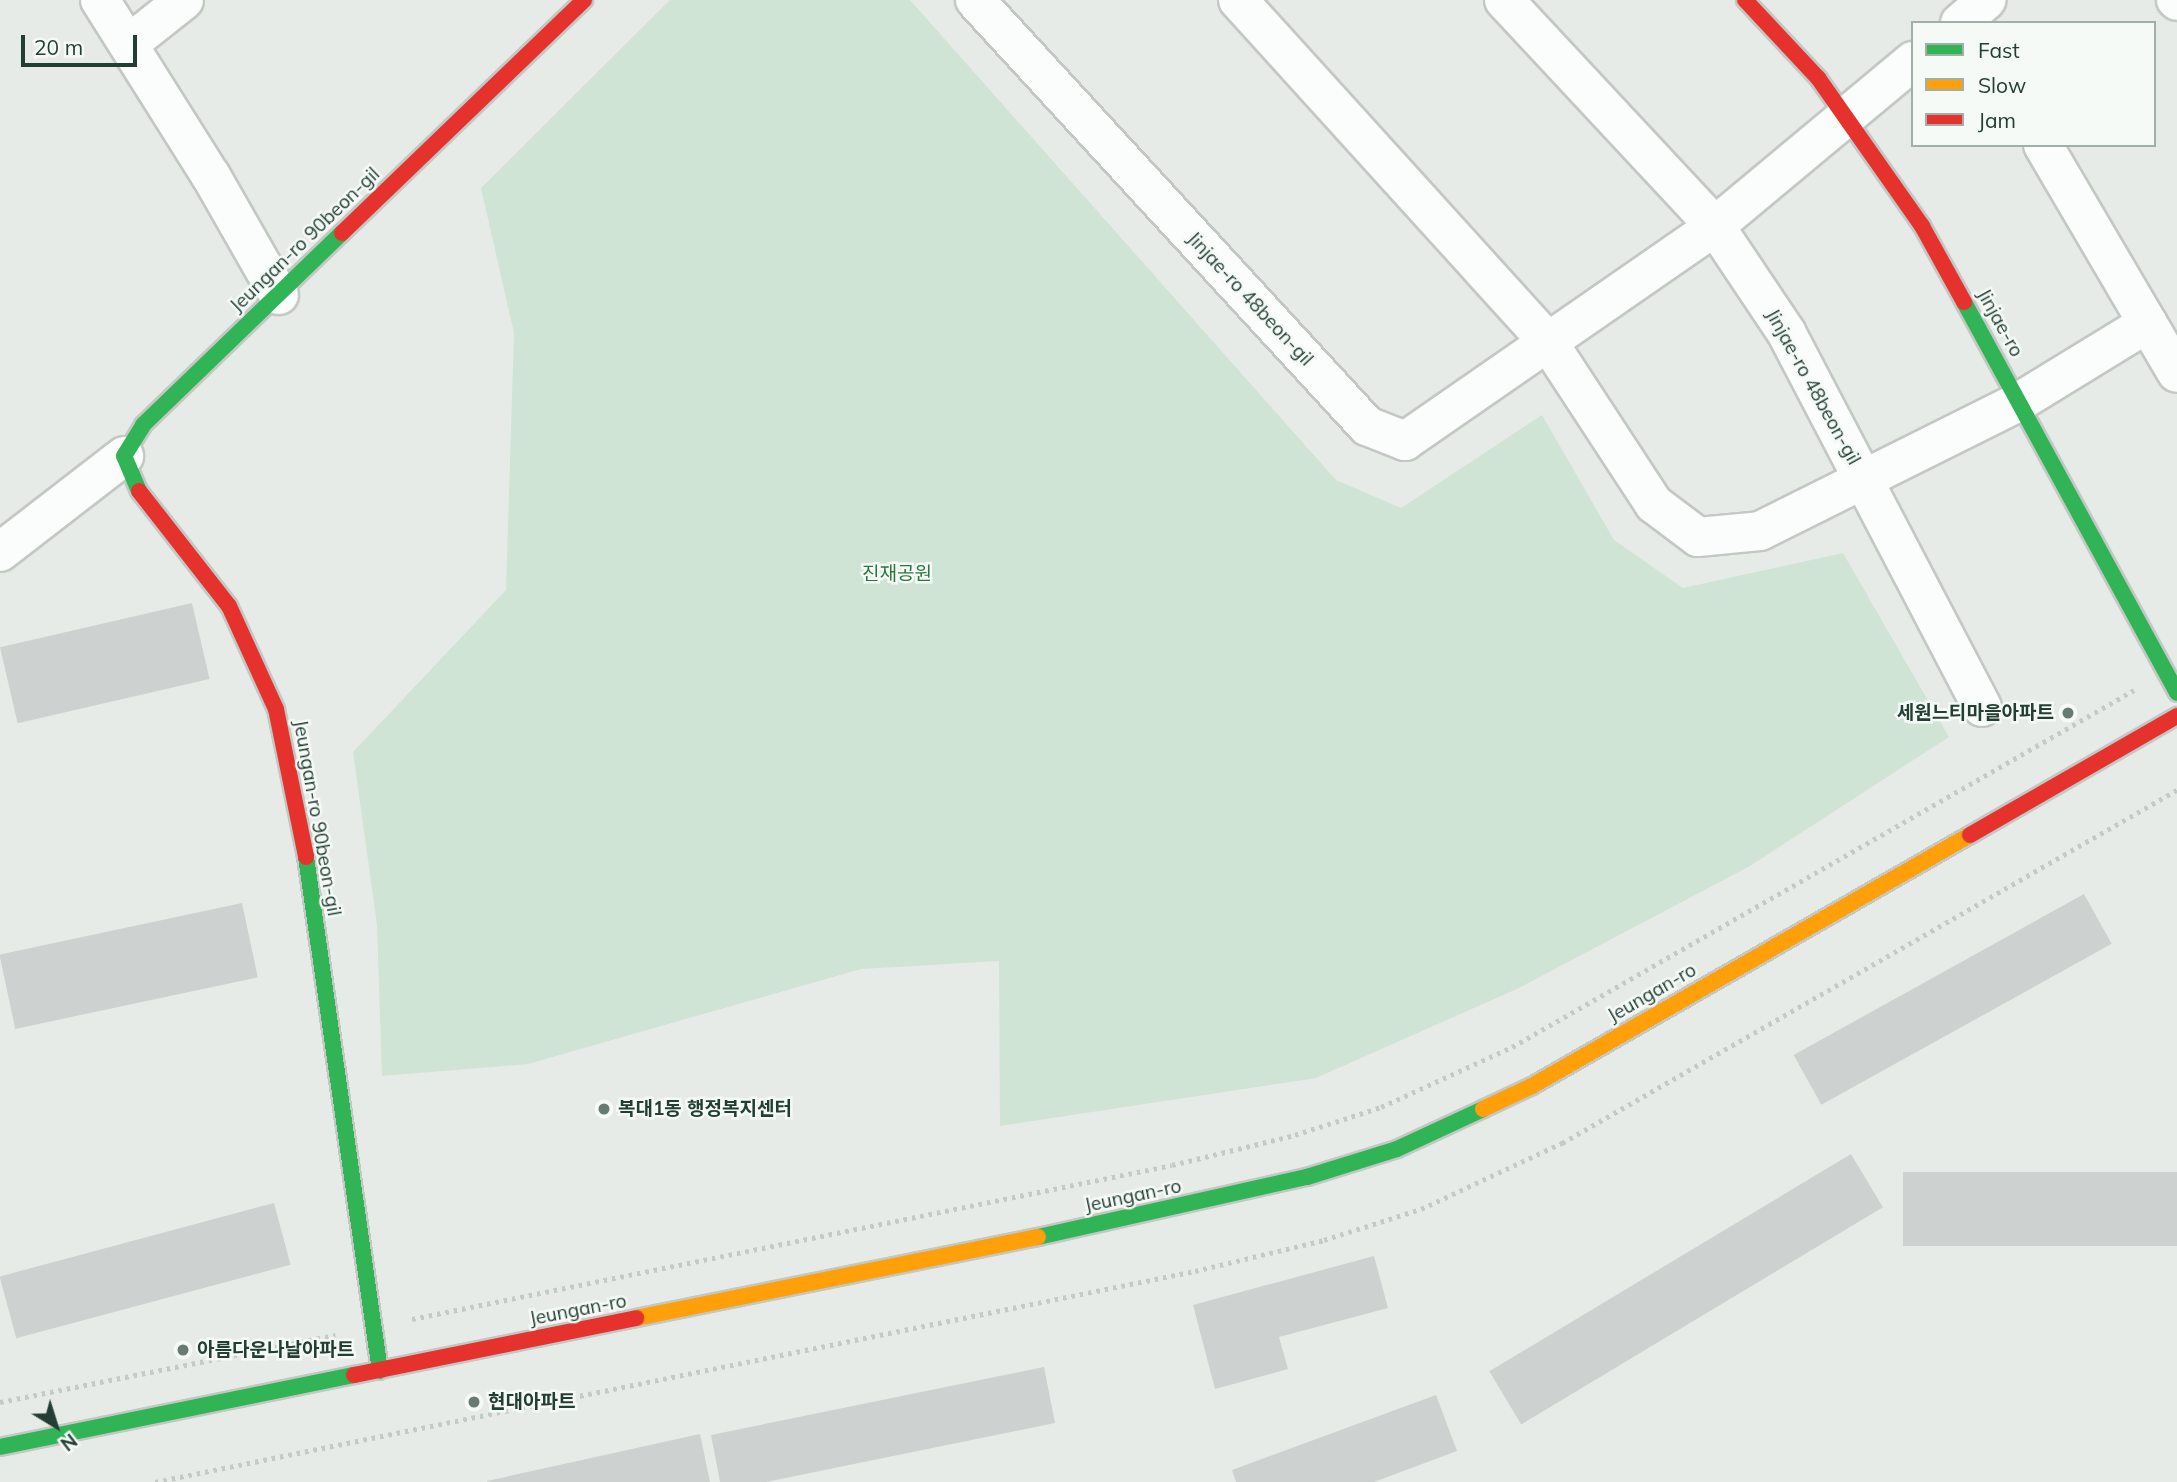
<!DOCTYPE html>
<html>
<head>
<meta charset="utf-8">
<style>
  body { margin:0 }
  #map { position:relative; width:2177px; height:1482px; overflow:hidden; background:#e6ebe8; font-family:Mulish,"Noto Sans KR",sans-serif }
  div>[style] { position:absolute }
  .green>* { inset:0; background:#cfe4d4 }
  .building>* { inset:0; background:#cdd2d0; transform-origin:0 0 }
  .path>* { height:4.5px; margin-top:-2.25px; transform-origin:0; background:repeating-linear-gradient(90deg,#c2cbc6 0 3.5px,transparent 0 8.5px) }
  .roads { filter:drop-shadow(2px 0 #c3c8c5) drop-shadow(-2px 0 #c3c8c5) drop-shadow(0 2px #c3c8c5) drop-shadow(0 -2px #c3c8c5) }
  .street>* { height:38px; margin:-19px; padding:0 19px; transform-origin:19px; border-radius:19px; background:#fbfcfc }
  .fast>* { height:16px; margin:-8px; padding:0 8px; transform-origin:8px; border-radius:8px; background:#30b455 }
  .slow>* { height:16px; margin:-8px; padding:0 8px; transform-origin:8px; border-radius:8px; background:#ff9f0a }
  .jam>* { height:16px; margin:-8px; padding:0 8px; transform-origin:8px; border-radius:8px; background:#e5322d }
  .dots>* { width:19px; height:19px; translate:-50% -50%; box-sizing:border-box; border:4px solid #f5faf7; border-radius:50% }
  span { translate:-50% -50%; white-space:nowrap; text-align:center; line-height:1.15; -webkit-text-stroke:5px #f5faf7; paint-order:stroke }
  .street-label { font-size:19px; color:#233f35 }
  .park-label { font-size:19px; color:#2d7643 }
  .poi-label { font-size:19px; color:#233f35; font-weight:700 }
  .right { translate:-100% -50%; text-align:right }
  .left { translate:0 -50%; text-align:left }
  .legend { position:absolute; left:1911px; top:21px; width:245px; height:126px; box-sizing:border-box; background:#f5faf7; border:2px solid #a1afa9; margin:0; padding:9px 12px; list-style:none; font-size:21px; color:#233f35 }
  .legend li { display:flex; align-items:center; gap:14px; height:35px }
  .legend b { width:35px; border:2px solid #a1afa9 }
  .north { position:absolute; left:21px; top:1391px; width:70px; height:70px; -webkit-text-stroke:5px #f5faf7; paint-order:stroke; rotate:142deg; font-size:19px; font-weight:700; line-height:28px; text-align:center; color:#233f35 }
  .north::after { content:''; display:block; margin:auto; width:24px; height:32px; background:#233f35; clip-path:polygon(50% 0,100% 100%,50% 72%,0 100%) }
  .scale { position:absolute; left:21px; top:35px; width:116px; height:32px; box-sizing:border-box; border:4px solid #233f35; border-top:0; padding-left:9px; font-size:21px; line-height:24px; white-space:nowrap; color:#233f35; -webkit-text-stroke:5px #f5faf7; paint-order:stroke }
</style>
</head>
<body>
<div id="map">
  <div class="green">
    <div style="clip-path:polygon(670px 0,910px 0,1336px 480px,1401px 508px,1542px 415px,1614px 540px,1683px 588px,1843px 553px,1949px 737px,1750px 866px,1519px 988px,1316px 1078px,1000px 1126px,999px 961px,861px 969px,528px 1064px,382px 1076px,377px 925px,353px 752px,506px 590px,514px 333px,481px 188px)"></div>
  </div>
  <div class="building">
    <div style="left:192px;top:603px;width:78px;height:197px;rotate:77deg"></div>
    <div style="left:2084px;top:894px;width:57px;height:332px;rotate:61deg"></div>
    <div style="left:242px;top:903px;width:76px;height:248px;rotate:78deg"></div>
    <div style="left:1851px;top:1154px;width:62px;height:422px;rotate:59deg"></div>
    <div style="left:2177px;top:1172px;width:74px;height:274px;rotate:90deg"></div>
    <div style="left:274px;top:1203px;width:64px;height:284px;rotate:75deg"></div>
    <div style="clip-path:polygon(1374px 1256px,1388px 1308px,1279px 1337px,1288px 1369px,1215px 1389px,1193px 1305px)"></div>
    <div style="clip-path:polygon(1044px 1367px,1055px 1423px,766px 1482px,720px 1482px,711px 1435px)"></div>
    <div style="clip-path:polygon(1436px 1395px,1457px 1451px,1374px 1482px,1236px 1482px,1232px 1470px)"></div>
    <div style="clip-path:polygon(700px 1434px,710px 1482px,487px 1482px,487px 1481px)"></div>
  </div>
  <div class="path">
    <div style="left:412px;top:1319px;width:775px;rotate:-11.45deg"></div>
    <div style="left:1172px;top:1165px;width:127px;rotate:-13.7deg"></div>
    <div style="left:1295px;top:1135px;width:90px;rotate:-18deg"></div>
    <div style="left:1381px;top:1107px;width:144px;rotate:-24.6deg"></div>
    <div style="left:1512px;top:1047px;width:717px;rotate:-29.85deg"></div>
    <div style="left:0;top:1402px;width:342px;rotate:-11.3deg"></div>
    <div style="left:155px;top:1482px;width:1061px;rotate:-11.47deg"></div>
    <div style="left:1195px;top:1271px;width:133px;rotate:-13.5deg"></div>
    <div style="left:1324px;top:1240px;width:102px;rotate:-17.7deg"></div>
    <div style="left:1421px;top:1209px;width:156px;rotate:-25.1deg"></div>
    <div style="left:1562px;top:1143px;width:709px;rotate:-29.86deg"></div>
  </div>
  <div class="roads">
    <div class="street">
      <div style="left:100px;top:0;width:208px;rotate:57.8deg"></div>
      <div style="left:211px;top:176px;width:137px;rotate:60.3deg"></div>
      <div style="left:975px;top:0;width:579px;rotate:47.38deg"></div>
      <div style="left:1367px;top:426px;width:41px;rotate:21.5deg"></div>
      <div style="left:1405px;top:441px;width:377px;rotate:-34.7deg"></div>
      <div style="left:1715px;top:226px;width:258px;rotate:-39.8deg"></div>
      <div style="left:1238px;top:0;width:462px;rotate:47.8deg"></div>
      <div style="left:1548px;top:342px;width:194px;rotate:56.8deg"></div>
      <div style="left:1654px;top:504px;width:55px;rotate:36.9deg"></div>
      <div style="left:1698px;top:537px;width:62px;rotate:-5.5deg"></div>
      <div style="left:1760px;top:531px;width:289px;rotate:-26.5deg"></div>
      <div style="left:2019px;top:402px;width:151px;rotate:-31.5deg"></div>
      <div style="left:1504px;top:0;width:309px;rotate:47deg"></div>
      <div style="left:1715px;top:226px;width:128px;rotate:56.2deg"></div>
      <div style="left:1786px;top:332px;width:423px;rotate:62.4deg"></div>
      <div style="left:2176px;top:0;width:1px;rotate:45deg"></div>
      <div style="left:1960px;top:23px;width:35px;rotate:-41deg"></div>
      <div style="left:130px;top:43px;width:69px;rotate:-38.5deg"></div>
      <div style="left:2043px;top:145px;width:264px;rotate:59.6deg"></div>
      <div style="left:0;top:552px;width:157px;rotate:-37.7deg"></div>
    </div>
    <div class="fast">
      <div style="left:1964px;top:302px;width:445px;rotate:61.4deg"></div>
      <div style="left:139px;top:491px;width:38px;rotate:-113deg"></div>
      <div style="left:124px;top:456px;width:36px;rotate:-58deg"></div>
      <div style="left:143px;top:425px;width:277px;rotate:-44deg"></div>
      <div style="left:306px;top:857px;width:519px;rotate:81.81deg"></div>
      <div style="left:1038px;top:1237px;width:276px;rotate:-12.6deg"></div>
      <div style="left:1307px;top:1177px;width:94px;rotate:-17.3deg"></div>
      <div style="left:1397px;top:1149px;width:95px;rotate:-24.9deg"></div>
      <div style="left:0;top:1447px;width:361px;rotate:-11.5deg"></div>
    </div>
    <div class="slow">
      <div style="left:1483px;top:1109px;width:54px;rotate:-25.1deg"></div>
      <div style="left:1532px;top:1086px;width:505px;rotate:-29.82deg"></div>
      <div style="left:636px;top:1318px;width:410px;rotate:-11.4deg"></div>
    </div>
    <div class="jam">
      <div style="left:1745px;top:0;width:107px;rotate:46.9deg"></div>
      <div style="left:1818px;top:78px;width:181px;rotate:54.9deg"></div>
      <div style="left:1922px;top:226px;width:87px;rotate:61.1deg"></div>
      <div style="left:342px;top:233px;width:336px;rotate:-43.9deg"></div>
      <div style="left:139px;top:491px;width:146px;rotate:52deg"></div>
      <div style="left:229px;top:606px;width:113px;rotate:65.5deg"></div>
      <div style="left:276px;top:709px;width:151px;rotate:78.5deg"></div>
      <div style="left:1970px;top:835px;width:239px;rotate:-29.9deg"></div>
      <div style="left:354px;top:1375px;width:288px;rotate:-11.4deg"></div>
    </div>
  </div>
  <div class="dots">
    <div style="left:2068px;top:713px;background:#677b74"></div>
    <div style="left:604px;top:1109px;background:#677b74"></div>
    <div style="left:183px;top:1350px;background:#677b74"></div>
    <div style="left:474px;top:1402px;background:#677b74"></div>
  </div>
  <div class="street-label">
    <span style="left:305px;top:240px;rotate:-44deg">Jeungan-ro 90beon-gil</span>
    <span style="left:1250px;top:299px;rotate:47deg">Jinjae-ro 48beon-gil</span>
    <span style="left:2000px;top:323px;rotate:61deg">Jinjae-ro</span>
    <span style="left:1813px;top:387px;rotate:61deg">Jinjae-ro 48beon-gil</span>
    <span style="left:317px;top:818px;rotate:80deg">Jeungan-ro 90beon-gil</span>
    <span style="left:1652px;top:993px;rotate:-30deg">Jeungan-ro</span>
    <span style="left:1133px;top:1196px;rotate:-12deg">Jeungan-ro</span>
    <span style="left:578px;top:1310px;rotate:-11deg">Jeungan-ro</span>
  </div>
  <div class="park-label">
    <span style="left:897px;top:574px">진재공원</span>
  </div>
  <div class="poi-label">
    <span class="right" style="left:2054px;top:713px">세원느티마을아파트</span>
    <span class="left" style="left:618px;top:1109px">복대1동 행정복지센터</span>
    <span class="left" style="left:197px;top:1350px">아름다운나날아파트</span>
    <span class="left" style="left:488px;top:1402px">현대아파트</span>
  </div>
  <ul class="legend">
  <li><b style="height:9px;background:#30b455"></b>Fast</li>
  <li><b style="height:9px;background:#ff9f0a"></b>Slow</li>
  <li><b style="height:9px;background:#e5322d"></b>Jam</li>
  </ul>
  <div class="north">N</div>
  <div class="scale">20 m</div>
</div>
</body>
</html>
